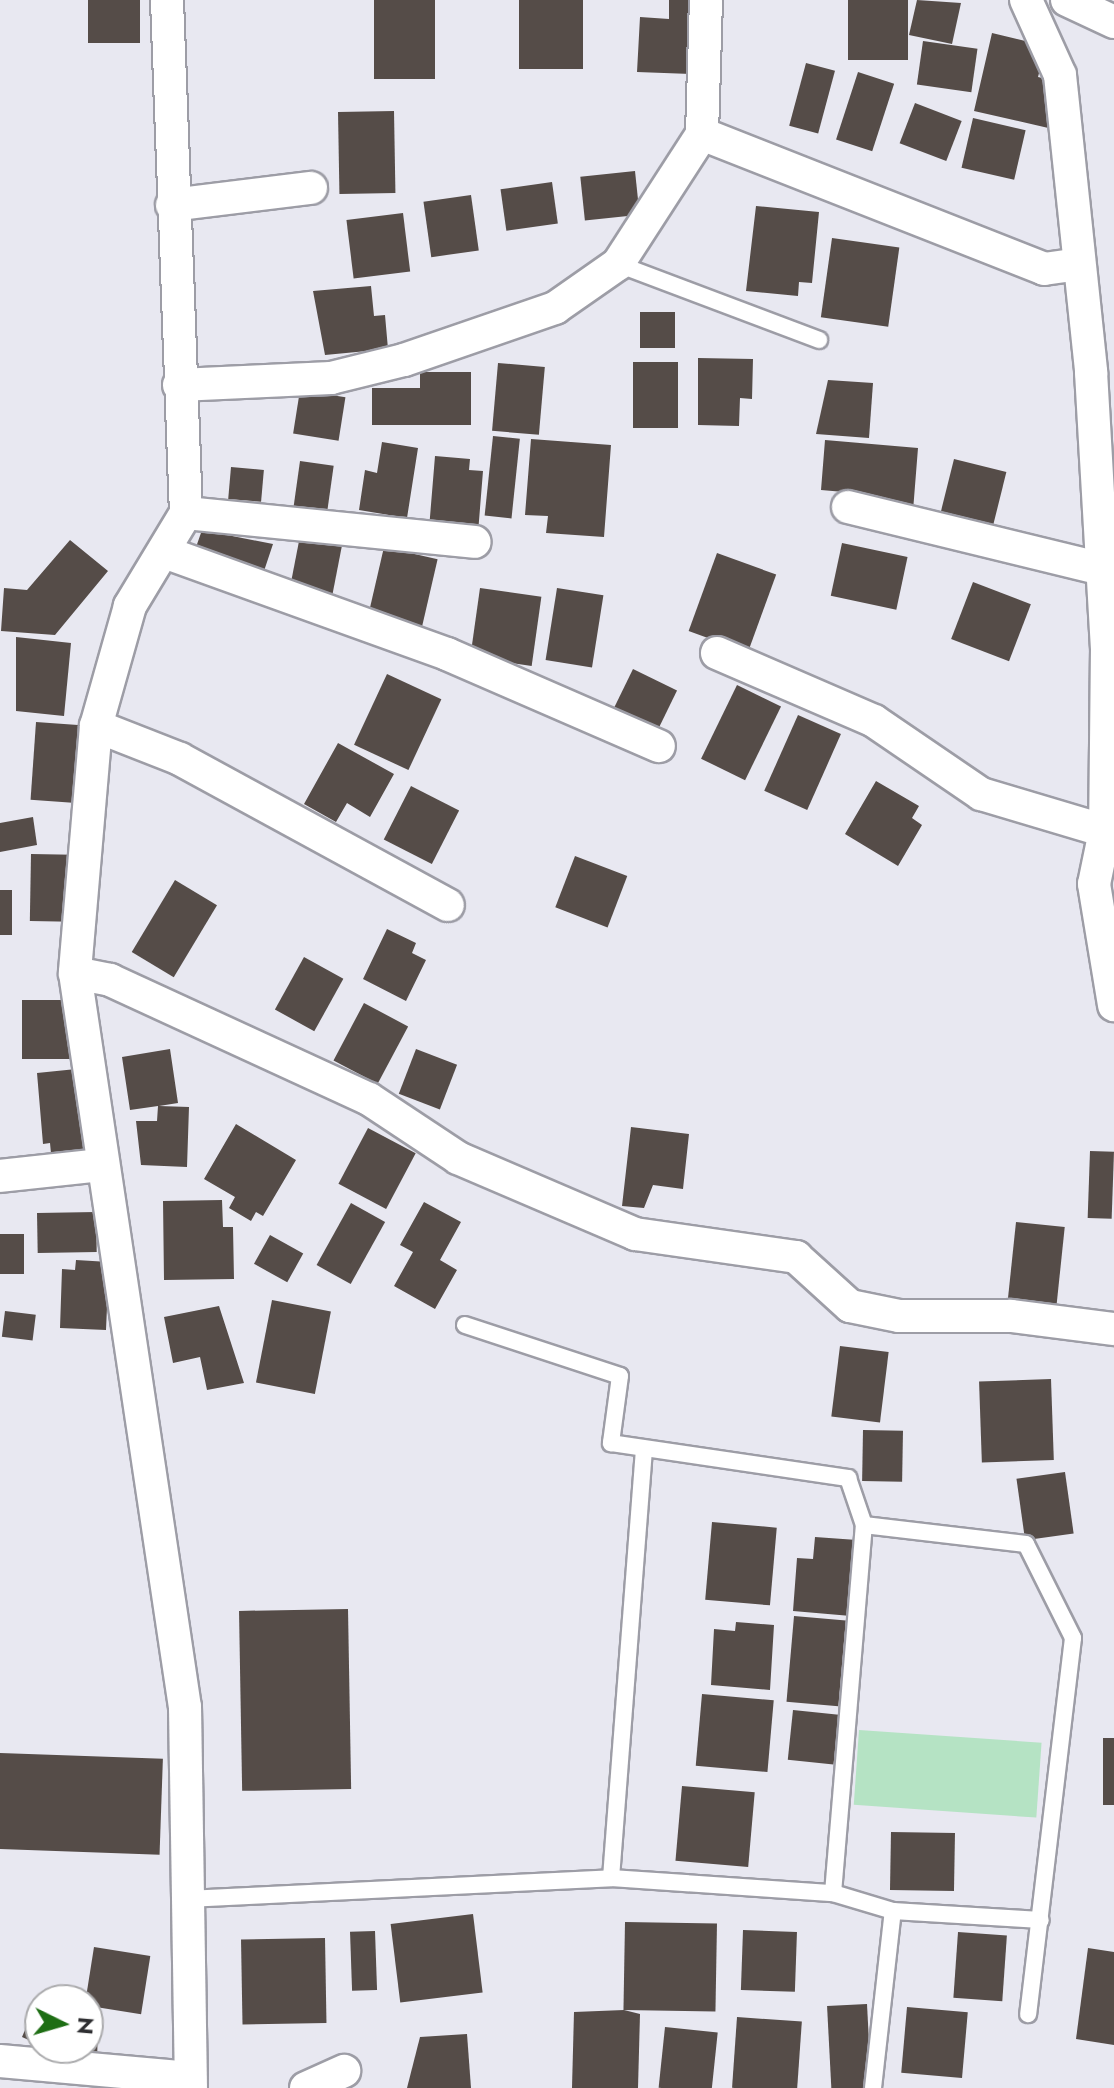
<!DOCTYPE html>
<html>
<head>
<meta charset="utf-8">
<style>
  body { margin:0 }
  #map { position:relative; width:1114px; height:2088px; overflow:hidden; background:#e8e8f1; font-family:Jost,sans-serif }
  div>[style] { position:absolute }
  .green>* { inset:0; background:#b5e3c4; transform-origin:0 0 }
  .building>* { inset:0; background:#554c48; transform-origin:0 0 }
  .roads { filter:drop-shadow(2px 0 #9d9da6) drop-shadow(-2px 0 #9d9da6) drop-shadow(0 2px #9d9da6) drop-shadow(0 -2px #9d9da6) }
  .service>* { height:16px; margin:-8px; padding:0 8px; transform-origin:8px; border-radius:8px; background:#fff }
  .minor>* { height:32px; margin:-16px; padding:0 16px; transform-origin:16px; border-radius:16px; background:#fff }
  span { translate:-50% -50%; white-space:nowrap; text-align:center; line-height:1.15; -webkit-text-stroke:8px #fff; paint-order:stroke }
  .north { position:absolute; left:24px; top:1984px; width:80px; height:80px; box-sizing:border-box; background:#fff; border:2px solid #ababad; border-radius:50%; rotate:95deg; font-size:22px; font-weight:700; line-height:32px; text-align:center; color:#2e2e31 }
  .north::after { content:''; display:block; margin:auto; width:28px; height:36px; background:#1e6e14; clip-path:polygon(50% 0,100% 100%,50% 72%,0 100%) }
</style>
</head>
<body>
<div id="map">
  <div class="green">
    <div style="left:859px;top:1730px;width:183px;height:75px;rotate:4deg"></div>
  </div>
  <div class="building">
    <div style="left:88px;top:0;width:52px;height:43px"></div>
    <div style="left:374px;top:0;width:61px;height:79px"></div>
    <div style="left:519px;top:0;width:64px;height:69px"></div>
    <div style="clip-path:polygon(669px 0,695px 0,691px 74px,637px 72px,640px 17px,669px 19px)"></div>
    <div style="left:848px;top:0;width:60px;height:60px"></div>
    <div style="clip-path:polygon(917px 0,961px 3px,952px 44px,909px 35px)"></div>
    <div style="clip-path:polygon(992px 33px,1046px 46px,1038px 77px,1068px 84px,1057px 130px,974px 111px)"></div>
    <div style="left:923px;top:41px;width:55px;height:44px;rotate:8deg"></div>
    <div style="left:806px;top:63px;width:30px;height:65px;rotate:15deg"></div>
    <div style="left:858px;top:72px;width:38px;height:71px;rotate:18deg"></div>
    <div style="left:915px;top:103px;width:50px;height:43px;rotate:21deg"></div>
    <div style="left:394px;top:111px;width:82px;height:56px;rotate:89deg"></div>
    <div style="left:973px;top:118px;width:54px;height:51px;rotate:13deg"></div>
    <div style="left:635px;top:171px;width:44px;height:55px;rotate:84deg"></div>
    <div style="left:552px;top:182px;width:42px;height:52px;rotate:82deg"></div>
    <div style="left:471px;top:195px;width:56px;height:48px;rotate:82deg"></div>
    <div style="clip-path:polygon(756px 206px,819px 212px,812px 283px,799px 282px,798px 296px,746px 291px)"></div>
    <div style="left:403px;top:213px;width:59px;height:57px;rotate:83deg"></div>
    <div style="left:832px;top:238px;width:68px;height:80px;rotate:8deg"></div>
    <div style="clip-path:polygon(371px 286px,374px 316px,385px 315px,388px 349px,325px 355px,313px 291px)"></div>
    <div style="left:640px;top:312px;width:35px;height:36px"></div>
    <div style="clip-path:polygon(698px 358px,753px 359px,752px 399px,740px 398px,739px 426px,698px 425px)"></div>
    <div style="left:678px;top:362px;width:66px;height:45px;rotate:90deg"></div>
    <div style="left:498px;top:363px;width:47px;height:68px;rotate:5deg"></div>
    <div style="clip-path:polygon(420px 372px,471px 372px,471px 425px,372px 425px,372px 388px,420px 388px)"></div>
    <div style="clip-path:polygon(828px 380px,873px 383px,869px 438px,816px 434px)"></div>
    <div style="left:300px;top:390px;width:46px;height:44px;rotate:9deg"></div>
    <div style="left:493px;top:436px;width:27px;height:80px;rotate:6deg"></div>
    <div style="clip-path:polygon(531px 439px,611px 445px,604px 537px,546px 533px,548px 516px,525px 515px)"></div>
    <div style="clip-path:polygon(825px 440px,918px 448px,913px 511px,866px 507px,867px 494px,821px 490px)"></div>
    <div style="clip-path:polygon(382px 442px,418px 448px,407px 518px,359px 510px,365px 470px,377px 473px)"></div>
    <div style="clip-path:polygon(435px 456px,470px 459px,469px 470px,483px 471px,478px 533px,429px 529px)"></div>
    <div style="left:954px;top:459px;width:54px;height:60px;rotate:14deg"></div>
    <div style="left:300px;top:461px;width:34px;height:52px;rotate:8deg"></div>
    <div style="left:231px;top:467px;width:33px;height:32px;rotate:5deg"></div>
    <div style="clip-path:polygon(202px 530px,273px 544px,263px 574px,195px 550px)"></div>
    <div style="left:300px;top:536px;width:43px;height:55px;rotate:11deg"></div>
    <div style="clip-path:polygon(70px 540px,108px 571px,55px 635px,1px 631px,4px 588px,27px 590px)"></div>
    <div style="left:842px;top:543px;width:67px;height:54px;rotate:12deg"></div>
    <div style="left:384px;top:547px;width:55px;height:71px;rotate:13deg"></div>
    <div style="left:717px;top:553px;width:63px;height:83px;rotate:20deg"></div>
    <div style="left:973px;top:582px;width:62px;height:61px;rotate:21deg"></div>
    <div style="left:480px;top:588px;width:62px;height:70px;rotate:8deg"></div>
    <div style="left:557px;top:588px;width:47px;height:73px;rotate:9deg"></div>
    <div style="clip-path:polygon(16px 637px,71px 643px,64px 716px,16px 711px)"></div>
    <div style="left:633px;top:669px;width:49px;height:47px;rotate:26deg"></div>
    <div style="left:387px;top:674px;width:60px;height:78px;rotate:25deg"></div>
    <div style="left:737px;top:685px;width:49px;height:82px;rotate:26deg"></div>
    <div style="left:798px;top:715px;width:47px;height:83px;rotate:24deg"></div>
    <div style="left:36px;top:722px;width:49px;height:78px;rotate:4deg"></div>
    <div style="clip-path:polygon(338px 743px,394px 774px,370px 817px,347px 803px,336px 822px,304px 804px)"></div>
    <div style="clip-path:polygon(876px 781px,919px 806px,912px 818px,922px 825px,898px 866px,845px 834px)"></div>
    <div style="left:411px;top:786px;width:54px;height:60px;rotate:27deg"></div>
    <div style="clip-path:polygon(33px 817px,37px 845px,0 852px,0 823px)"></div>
    <div style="left:31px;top:854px;width:42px;height:67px;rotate:1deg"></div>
    <div style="left:575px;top:856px;width:56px;height:55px;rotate:21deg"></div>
    <div style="left:175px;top:880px;width:49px;height:84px;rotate:31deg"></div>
    <div style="left:0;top:890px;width:12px;height:45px"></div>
    <div style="clip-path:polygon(387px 929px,416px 943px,412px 953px,426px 960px,406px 1001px,363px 979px)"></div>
    <div style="left:304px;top:957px;width:45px;height:60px;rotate:29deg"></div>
    <div style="left:22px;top:1000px;width:51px;height:59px"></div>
    <div style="left:364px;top:1003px;width:50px;height:65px;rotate:28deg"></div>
    <div style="clip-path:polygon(170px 1049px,178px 1103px,159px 1106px,189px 1107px,187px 1167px,141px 1165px,136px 1121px,157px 1121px,158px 1106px,130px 1110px,122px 1057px)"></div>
    <div style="left:416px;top:1049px;width:44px;height:48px;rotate:21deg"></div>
    <div style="clip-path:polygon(96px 1067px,105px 1150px,52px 1164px,50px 1143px,43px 1144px,37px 1073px)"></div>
    <div style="clip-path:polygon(236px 1124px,296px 1160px,263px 1216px,256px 1212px,251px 1221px,229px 1208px,235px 1197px,204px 1179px)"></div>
    <div style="clip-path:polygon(631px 1127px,689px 1134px,683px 1189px,653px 1185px,644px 1208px,622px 1206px)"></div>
    <div style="left:368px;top:1128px;width:54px;height:63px;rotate:28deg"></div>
    <div style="left:1090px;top:1151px;width:24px;height:67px;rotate:2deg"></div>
    <div style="clip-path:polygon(222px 1200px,223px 1227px,233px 1227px,234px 1279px,164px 1280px,163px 1201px)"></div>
    <div style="clip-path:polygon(424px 1202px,461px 1222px,440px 1260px,457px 1270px,435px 1309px,394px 1286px,413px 1252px,400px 1245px)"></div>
    <div style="left:351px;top:1203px;width:39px;height:71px;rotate:29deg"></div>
    <div style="left:96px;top:1212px;width:40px;height:59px;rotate:89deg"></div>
    <div style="left:1016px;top:1222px;width:49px;height:82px;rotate:6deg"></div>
    <div style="left:0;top:1234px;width:24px;height:40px"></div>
    <div style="left:270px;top:1235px;width:38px;height:33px;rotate:29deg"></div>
    <div style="clip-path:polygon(76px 1260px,109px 1262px,106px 1330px,60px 1328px,62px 1269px,75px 1270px)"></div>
    <div style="left:272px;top:1300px;width:60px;height:84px;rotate:11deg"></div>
    <div style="clip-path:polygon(219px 1306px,244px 1383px,207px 1390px,200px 1357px,173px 1363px,164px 1317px)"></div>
    <div style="left:5px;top:1311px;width:31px;height:26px;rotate:7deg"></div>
    <div style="left:840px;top:1346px;width:49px;height:71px;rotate:7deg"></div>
    <div style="left:1051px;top:1379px;width:81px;height:72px;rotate:88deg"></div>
    <div style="left:863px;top:1430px;width:40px;height:51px;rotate:1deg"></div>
    <div style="left:1065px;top:1472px;width:62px;height:49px;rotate:82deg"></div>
    <div style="left:712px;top:1522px;width:65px;height:78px;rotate:5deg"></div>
    <div style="clip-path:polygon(815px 1537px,857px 1540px,851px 1616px,793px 1611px,797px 1558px,813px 1559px)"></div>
    <div style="left:348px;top:1609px;width:180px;height:109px;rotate:89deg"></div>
    <div style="left:794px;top:1616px;width:52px;height:86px;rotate:5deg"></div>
    <div style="clip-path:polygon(736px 1622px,774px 1625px,770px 1690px,711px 1685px,714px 1629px,735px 1631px)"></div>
    <div style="left:702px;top:1694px;width:72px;height:72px;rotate:5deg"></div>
    <div style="left:793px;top:1710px;width:46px;height:50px;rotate:6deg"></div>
    <div style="left:1103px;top:1738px;width:11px;height:67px"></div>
    <div style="left:0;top:1753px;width:163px;height:96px;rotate:2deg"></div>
    <div style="left:682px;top:1786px;width:73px;height:75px;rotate:5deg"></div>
    <div style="left:891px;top:1832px;width:64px;height:58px;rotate:1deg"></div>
    <div style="left:473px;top:1914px;width:79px;height:83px;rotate:83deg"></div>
    <div style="left:625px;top:1922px;width:92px;height:88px;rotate:1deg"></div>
    <div style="left:743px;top:1930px;width:54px;height:60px;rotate:2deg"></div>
    <div style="left:375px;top:1931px;width:59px;height:25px;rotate:88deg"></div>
    <div style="left:958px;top:1932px;width:49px;height:66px;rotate:4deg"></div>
    <div style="left:325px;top:1938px;width:85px;height:84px;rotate:89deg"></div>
    <div style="left:94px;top:1947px;width:57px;height:59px;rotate:9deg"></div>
    <div style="clip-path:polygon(1088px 1948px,1114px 1952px,1114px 2045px,1076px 2039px)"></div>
    <div style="left:867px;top:2004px;width:84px;height:40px;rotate:87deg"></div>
    <div style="left:907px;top:2007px;width:61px;height:66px;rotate:5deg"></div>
    <div style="clip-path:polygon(34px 2009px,40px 2010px,40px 2045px,22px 2037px)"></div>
    <div style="clip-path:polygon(88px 2010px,98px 2011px,97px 2070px,48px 2048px,88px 2048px)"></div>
    <div style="clip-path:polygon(624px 2010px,640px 2014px,638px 2088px,572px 2088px,574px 2012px)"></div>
    <div style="left:737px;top:2017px;width:65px;height:71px;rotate:4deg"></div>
    <div style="left:665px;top:2027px;width:53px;height:61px;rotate:6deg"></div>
    <div style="clip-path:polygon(467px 2034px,471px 2088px,407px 2088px,420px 2037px)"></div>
  </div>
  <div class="roads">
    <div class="service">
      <div style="left:618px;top:264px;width:215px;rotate:20.7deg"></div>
      <div style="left:465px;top:1325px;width:163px;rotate:18.2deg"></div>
      <div style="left:620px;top:1376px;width:68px;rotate:97.7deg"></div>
      <div style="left:611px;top:1443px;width:240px;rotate:8.4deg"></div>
      <div style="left:848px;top:1478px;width:50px;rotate:71.2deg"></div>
      <div style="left:864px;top:1525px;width:163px;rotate:6.7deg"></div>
      <div style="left:1026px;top:1544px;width:105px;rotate:63.4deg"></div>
      <div style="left:1073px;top:1638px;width:379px;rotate:96.8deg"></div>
      <div style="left:611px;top:1878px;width:430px;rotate:-85.6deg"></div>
      <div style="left:833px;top:1893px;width:369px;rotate:-85.2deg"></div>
      <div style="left:187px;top:1899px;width:425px;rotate:-2.8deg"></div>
      <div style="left:611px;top:1878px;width:223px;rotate:3.9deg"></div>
      <div style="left:833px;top:1893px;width:63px;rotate:16.7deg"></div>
      <div style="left:893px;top:1911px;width:148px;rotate:3.5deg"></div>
      <div style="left:873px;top:2088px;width:178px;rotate:-83.6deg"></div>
    </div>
    <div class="minor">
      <div style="left:167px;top:0;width:513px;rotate:87.88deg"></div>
      <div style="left:186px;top:513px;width:109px;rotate:121.1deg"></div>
      <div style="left:130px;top:606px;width:125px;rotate:105.8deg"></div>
      <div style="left:96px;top:726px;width:248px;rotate:94.9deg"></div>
      <div style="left:75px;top:973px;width:742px;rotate:81.48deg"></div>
      <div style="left:185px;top:1707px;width:381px;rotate:89.1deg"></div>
      <div style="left:1026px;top:0;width:82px;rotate:65.6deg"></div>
      <div style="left:1060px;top:75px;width:299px;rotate:84deg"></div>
      <div style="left:1091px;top:372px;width:276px;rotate:86.7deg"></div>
      <div style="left:1107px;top:648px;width:183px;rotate:90.6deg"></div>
      <div style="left:1105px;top:831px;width:54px;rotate:101.7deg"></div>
      <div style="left:1094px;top:884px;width:123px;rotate:80.6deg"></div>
      <div style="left:1067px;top:0;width:52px;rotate:25.1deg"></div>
      <div style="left:702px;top:134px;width:368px;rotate:21.5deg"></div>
      <div style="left:1044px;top:269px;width:34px;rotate:-8deg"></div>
      <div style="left:172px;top:205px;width:140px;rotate:-7deg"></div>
      <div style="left:179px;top:385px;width:152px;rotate:-2.6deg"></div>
      <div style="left:331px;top:378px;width:75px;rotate:-13.9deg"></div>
      <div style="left:404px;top:360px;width:160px;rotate:-19deg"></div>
      <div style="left:555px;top:308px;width:77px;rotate:-34.9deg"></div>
      <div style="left:618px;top:264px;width:155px;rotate:-57.1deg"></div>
      <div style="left:702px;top:134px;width:134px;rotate:-88.3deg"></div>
      <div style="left:848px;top:507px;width:262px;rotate:13.7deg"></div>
      <div style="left:186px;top:513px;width:290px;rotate:5.7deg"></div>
      <div style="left:164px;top:552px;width:301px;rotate:19.8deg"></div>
      <div style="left:447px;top:654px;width:231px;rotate:23.5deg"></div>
      <div style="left:717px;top:653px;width:171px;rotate:23.4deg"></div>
      <div style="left:874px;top:721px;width:130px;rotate:34.3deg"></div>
      <div style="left:981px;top:794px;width:129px;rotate:16.6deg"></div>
      <div style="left:96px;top:726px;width:90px;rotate:21.4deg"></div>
      <div style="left:180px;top:759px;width:305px;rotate:28.6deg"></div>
      <div style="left:75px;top:973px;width:36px;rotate:11deg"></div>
      <div style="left:110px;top:980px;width:285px;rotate:24.7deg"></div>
      <div style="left:369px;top:1099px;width:107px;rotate:33.5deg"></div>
      <div style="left:458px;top:1158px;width:193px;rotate:23.2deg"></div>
      <div style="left:635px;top:1234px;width:163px;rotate:8.1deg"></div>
      <div style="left:796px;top:1257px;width:73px;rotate:42.2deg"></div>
      <div style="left:850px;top:1306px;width:50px;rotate:11.5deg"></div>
      <div style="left:899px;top:1316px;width:112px"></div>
      <div style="left:1011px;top:1316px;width:104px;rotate:7.2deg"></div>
      <div style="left:0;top:1176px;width:102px;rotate:-6.2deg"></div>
      <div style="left:0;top:2061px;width:191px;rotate:5.1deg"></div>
      <div style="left:306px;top:2088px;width:42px;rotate:-24.1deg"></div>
    </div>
  </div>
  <div class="north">N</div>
</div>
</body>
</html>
